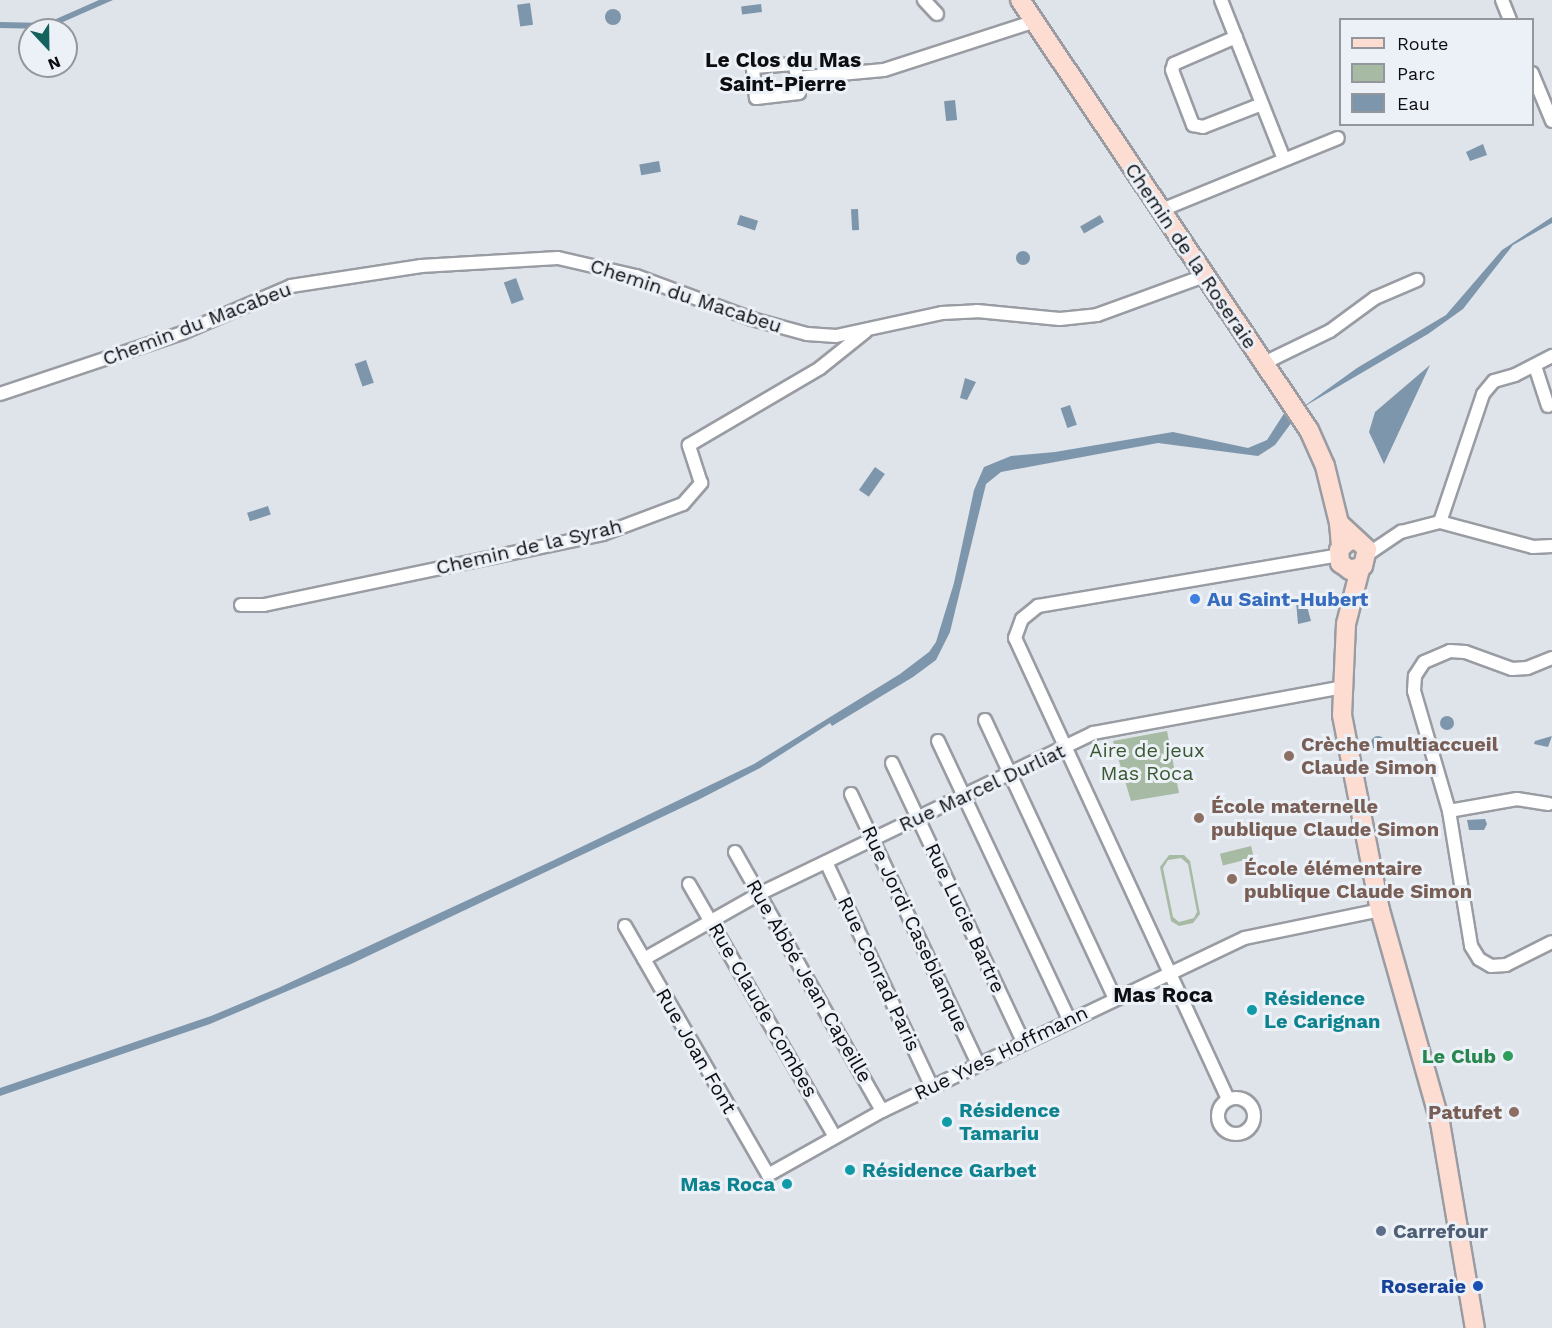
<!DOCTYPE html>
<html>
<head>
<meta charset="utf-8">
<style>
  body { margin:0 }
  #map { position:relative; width:1552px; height:1328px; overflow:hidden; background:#dfe3ea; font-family:"Work Sans",sans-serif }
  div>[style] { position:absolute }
  .green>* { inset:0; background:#a7baa3; transform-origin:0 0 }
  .water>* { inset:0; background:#7e96ab; transform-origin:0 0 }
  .round { border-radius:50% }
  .roads { filter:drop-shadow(2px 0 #999ca2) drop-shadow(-2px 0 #999ca2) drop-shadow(0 2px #999ca2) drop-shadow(0 -2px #999ca2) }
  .street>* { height:12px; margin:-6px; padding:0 6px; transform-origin:6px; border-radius:6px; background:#fff }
  .street>.ring { margin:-6px; padding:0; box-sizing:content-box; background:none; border:12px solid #fff; border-radius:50% }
  .secondary>* { height:18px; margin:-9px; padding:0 9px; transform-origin:9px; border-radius:9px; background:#fddcd2 }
  .dots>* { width:16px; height:16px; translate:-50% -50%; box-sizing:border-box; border:3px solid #ecf0f7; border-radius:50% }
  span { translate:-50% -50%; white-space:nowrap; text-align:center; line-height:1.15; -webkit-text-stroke:6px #ecf0f7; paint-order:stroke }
  .street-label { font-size:20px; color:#0d0e11 }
  .shop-label { font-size:20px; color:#366cbe; font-weight:700 }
  .left { translate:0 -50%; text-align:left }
  .education-label { font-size:20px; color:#785e54; font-weight:700 }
  .right { translate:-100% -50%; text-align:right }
  .park-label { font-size:20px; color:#395831 }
  .culture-label { font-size:20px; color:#0d838f; font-weight:700 }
  .leisure-label { font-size:20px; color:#27864d; font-weight:700 }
  .service-label { font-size:20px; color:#4e5e75; font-weight:700 }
  .transit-label { font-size:20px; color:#164399; font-weight:700 }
  .neighbourhood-label { font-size:21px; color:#0d0e11; font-weight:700 }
  .legend { position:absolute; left:1339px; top:18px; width:195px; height:108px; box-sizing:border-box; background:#ecf0f7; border:2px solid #93969b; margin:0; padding:8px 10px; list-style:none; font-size:18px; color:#0d0e11 }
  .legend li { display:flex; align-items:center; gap:12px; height:30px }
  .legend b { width:30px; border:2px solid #93969b }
  .north { position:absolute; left:18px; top:18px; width:60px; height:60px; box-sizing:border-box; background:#ecf0f7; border:2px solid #93969b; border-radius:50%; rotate:158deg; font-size:16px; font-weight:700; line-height:24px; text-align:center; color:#0d0e11 }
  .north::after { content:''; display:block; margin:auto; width:21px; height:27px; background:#13625e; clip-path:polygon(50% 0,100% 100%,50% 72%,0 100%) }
</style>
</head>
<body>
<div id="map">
  <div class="green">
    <div style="clip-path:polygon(1167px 731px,1179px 793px,1131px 801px,1113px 741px)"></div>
    <div style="left:1251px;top:846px;width:12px;height:32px;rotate:76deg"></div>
    <div style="clip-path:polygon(evenodd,1169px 855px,1184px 855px,1190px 861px,1200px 914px,1193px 923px,1179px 926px,1171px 921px,1160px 867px,1169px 855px,1181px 858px,1188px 864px,1197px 912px,1194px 918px,1179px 922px,1173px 917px,1163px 868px,1168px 860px,1181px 858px)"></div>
  </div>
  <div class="water">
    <div style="clip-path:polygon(99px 0,113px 0,47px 29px,0 28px,0 22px,47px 23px)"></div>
    <div style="left:530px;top:3px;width:22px;height:13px;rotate:82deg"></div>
    <div style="left:761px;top:4px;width:8px;height:20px;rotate:83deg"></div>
    <div class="round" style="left:605px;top:9px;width:16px;height:16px"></div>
    <div style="left:955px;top:100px;width:20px;height:11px;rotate:84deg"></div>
    <div style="clip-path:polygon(1483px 144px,1487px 155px,1470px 161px,1466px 152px)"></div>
    <div style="left:659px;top:161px;width:11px;height:20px;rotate:80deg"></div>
    <div style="left:858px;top:209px;width:21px;height:7px;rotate:87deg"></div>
    <div style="left:740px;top:215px;width:19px;height:10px;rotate:18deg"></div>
    <div style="left:1100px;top:215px;width:8px;height:23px;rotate:60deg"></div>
    <div style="clip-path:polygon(1552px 217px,1552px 223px,1513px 245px,1463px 309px,1428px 334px,1300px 409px,1357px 368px,1446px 315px,1502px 250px)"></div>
    <div class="round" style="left:1016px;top:251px;width:14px;height:14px"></div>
    <div style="left:516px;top:278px;width:23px;height:13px;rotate:70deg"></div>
    <div style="left:366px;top:360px;width:24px;height:12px;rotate:71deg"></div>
    <div style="clip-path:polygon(1430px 365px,1384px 464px,1369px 432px,1375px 412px)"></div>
    <div style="clip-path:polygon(965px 378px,976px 382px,967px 400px,960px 398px)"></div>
    <div style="left:1070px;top:405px;width:21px;height:10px;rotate:71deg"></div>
    <div style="clip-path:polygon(1285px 412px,1292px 422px,1275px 445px,1258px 456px,1158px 443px,1001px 472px,986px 484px,950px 632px,936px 660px,913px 677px,832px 726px,830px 723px,760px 768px,698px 800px,351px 964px,210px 1024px,0 1096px,0 1088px,211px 1016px,278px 988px,552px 861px,754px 764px,900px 674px,929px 652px,936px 642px,954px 583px,974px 490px,984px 467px,1011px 456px,1055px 452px,1173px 432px,1248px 448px,1267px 440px)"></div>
    <div style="left:875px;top:467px;width:12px;height:28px;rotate:35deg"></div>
    <div style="left:268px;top:506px;width:9px;height:22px;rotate:72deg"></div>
    <div style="clip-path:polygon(1305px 599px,1311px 621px,1298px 624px,1296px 601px)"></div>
    <div class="round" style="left:1440px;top:716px;width:14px;height:14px"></div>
    <div class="round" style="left:1371px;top:736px;width:14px;height:14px"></div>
    <div style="clip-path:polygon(1552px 736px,1548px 747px,1534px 744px,1535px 741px)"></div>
    <div class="round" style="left:1384px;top:762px;width:14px;height:14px"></div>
    <div style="clip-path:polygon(1485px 819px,1487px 824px,1484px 830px,1469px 830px,1467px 820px)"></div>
  </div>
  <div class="roads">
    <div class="street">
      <div style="left:924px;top:0;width:19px;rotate:47deg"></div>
      <div style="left:1221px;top:0;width:171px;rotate:68.4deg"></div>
      <div style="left:1502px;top:0;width:22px;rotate:68deg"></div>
      <div style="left:1236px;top:37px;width:68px;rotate:156.5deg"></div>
      <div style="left:1174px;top:64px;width:6px;rotate:108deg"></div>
      <div style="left:1172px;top:70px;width:59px;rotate:69.1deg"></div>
      <div style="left:1193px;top:125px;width:10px;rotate:11deg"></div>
      <div style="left:1203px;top:127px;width:63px;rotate:-21.3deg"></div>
      <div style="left:795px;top:64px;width:29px;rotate:82deg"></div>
      <div style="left:799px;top:93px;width:43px;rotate:173.4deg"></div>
      <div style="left:756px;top:98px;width:31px;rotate:-96deg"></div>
      <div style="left:753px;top:67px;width:42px;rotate:-4.1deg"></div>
      <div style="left:1532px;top:73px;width:52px;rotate:67.4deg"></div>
      <div style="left:797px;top:78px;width:87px;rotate:-5.3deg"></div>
      <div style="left:884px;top:70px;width:160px;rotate:-17.9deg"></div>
      <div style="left:1159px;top:211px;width:193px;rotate:-22.2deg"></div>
      <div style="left:1264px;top:363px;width:73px;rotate:-25.9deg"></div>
      <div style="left:1330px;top:331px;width:56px;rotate:-36.3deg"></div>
      <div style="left:1375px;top:298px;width:46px;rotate:-23.2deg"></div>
      <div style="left:1535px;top:366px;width:42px;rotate:72deg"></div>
      <div style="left:0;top:394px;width:192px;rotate:-18.5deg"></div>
      <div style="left:182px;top:333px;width:119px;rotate:-23.3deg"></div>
      <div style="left:291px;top:286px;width:132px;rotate:-8.7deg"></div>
      <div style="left:421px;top:266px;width:137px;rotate:-3.3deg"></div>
      <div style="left:558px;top:258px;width:80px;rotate:13deg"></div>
      <div style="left:636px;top:276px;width:124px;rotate:20.3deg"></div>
      <div style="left:752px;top:319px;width:57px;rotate:15.3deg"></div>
      <div style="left:807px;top:334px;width:29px;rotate:4deg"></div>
      <div style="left:836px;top:336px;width:108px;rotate:-12.2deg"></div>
      <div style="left:942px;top:313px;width:35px;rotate:-3deg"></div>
      <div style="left:977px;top:311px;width:83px;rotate:5.5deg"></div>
      <div style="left:1060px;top:319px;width:37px;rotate:-6deg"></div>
      <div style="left:1097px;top:315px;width:114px;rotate:-20deg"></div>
      <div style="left:1440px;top:522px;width:135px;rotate:-71.4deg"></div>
      <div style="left:1483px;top:394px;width:17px;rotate:-50deg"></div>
      <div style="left:1494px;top:381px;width:22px;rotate:-16deg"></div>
      <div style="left:1515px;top:375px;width:42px;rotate:-27.2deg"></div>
      <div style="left:1368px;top:554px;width:40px;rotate:-34deg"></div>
      <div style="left:1401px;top:532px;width:40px;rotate:-14.4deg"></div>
      <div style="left:1440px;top:522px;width:96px;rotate:15deg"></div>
      <div style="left:1533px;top:547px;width:19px;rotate:-3deg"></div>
      <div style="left:241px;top:605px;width:23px"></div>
      <div style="left:264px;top:605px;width:346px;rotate:-11.8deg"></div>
      <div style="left:603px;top:534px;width:85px;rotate:-20.6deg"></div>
      <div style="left:683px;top:504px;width:28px;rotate:-49deg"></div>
      <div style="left:701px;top:483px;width:40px;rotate:-108deg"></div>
      <div style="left:689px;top:445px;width:152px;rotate:-30.4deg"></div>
      <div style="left:820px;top:368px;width:58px;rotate:-38.7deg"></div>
      <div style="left:1552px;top:658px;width:27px;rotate:158deg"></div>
      <div style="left:1527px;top:668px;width:15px;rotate:176deg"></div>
      <div style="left:1512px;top:669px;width:50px;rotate:-160.1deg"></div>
      <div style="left:1465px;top:652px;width:15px;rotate:-176deg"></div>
      <div style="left:1450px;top:651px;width:28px;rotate:157deg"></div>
      <div style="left:1424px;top:662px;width:17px;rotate:123deg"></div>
      <div style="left:1415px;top:676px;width:15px;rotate:94deg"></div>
      <div style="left:1414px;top:691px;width:125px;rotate:73.7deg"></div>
      <div style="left:1449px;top:811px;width:137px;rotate:80.7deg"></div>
      <div style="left:1471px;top:946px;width:15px;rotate:58deg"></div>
      <div style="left:1479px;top:959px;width:14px;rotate:30deg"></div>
      <div style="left:1491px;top:966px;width:15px;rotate:-4deg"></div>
      <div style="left:1506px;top:965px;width:51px;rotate:-26.6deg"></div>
      <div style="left:985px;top:720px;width:308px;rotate:65deg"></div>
      <div style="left:938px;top:741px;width:310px;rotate:64.8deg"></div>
      <div style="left:892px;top:763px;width:308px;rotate:64.8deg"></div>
      <div style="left:851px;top:794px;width:298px;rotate:64.8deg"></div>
      <div style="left:1449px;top:811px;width:69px;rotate:-10deg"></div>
      <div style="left:1517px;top:799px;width:32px;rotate:9deg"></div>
      <div style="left:735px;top:852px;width:298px;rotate:60.4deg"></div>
      <div style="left:826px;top:862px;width:249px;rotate:64.8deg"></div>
      <div style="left:689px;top:884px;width:292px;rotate:60deg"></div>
      <div style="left:625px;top:926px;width:287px;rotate:60.1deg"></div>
      <div style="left:768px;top:1175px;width:131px;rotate:-29.3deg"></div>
      <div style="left:882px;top:1111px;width:402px;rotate:-25.5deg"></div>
      <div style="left:1245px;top:938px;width:138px;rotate:-11.7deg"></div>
      <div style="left:644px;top:959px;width:132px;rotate:-29.5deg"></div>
      <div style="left:759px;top:894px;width:371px;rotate:-25.7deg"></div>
      <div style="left:1093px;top:733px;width:255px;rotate:-10.4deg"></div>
      <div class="ring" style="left:1218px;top:1098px;width:24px;height:24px"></div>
      <div style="left:1228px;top:1099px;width:508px;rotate:-114.8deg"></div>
      <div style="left:1015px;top:638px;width:20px;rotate:-70deg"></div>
      <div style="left:1022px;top:619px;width:21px;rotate:-39deg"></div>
      <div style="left:1038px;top:606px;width:304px;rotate:-9.6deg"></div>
    </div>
    <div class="secondary">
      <div style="left:1020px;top:0;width:518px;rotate:56.1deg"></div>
      <div style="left:1309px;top:430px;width:39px;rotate:66deg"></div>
      <div style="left:1325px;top:466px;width:59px;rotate:76.2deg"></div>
      <div style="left:1339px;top:523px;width:23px;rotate:85deg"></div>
      <div style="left:1339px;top:523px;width:38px;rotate:43deg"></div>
      <div style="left:1367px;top:549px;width:17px;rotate:103deg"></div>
      <div style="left:1363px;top:566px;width:14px;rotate:163deg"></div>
      <div style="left:1350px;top:570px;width:12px;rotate:-145deg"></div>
      <div style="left:1340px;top:563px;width:13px;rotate:-94deg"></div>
      <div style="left:1339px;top:550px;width:13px;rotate:-45deg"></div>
      <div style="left:1348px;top:541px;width:9px;rotate:-6deg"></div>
      <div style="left:1360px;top:569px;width:57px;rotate:104.3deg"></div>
      <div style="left:1346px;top:624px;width:91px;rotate:92.5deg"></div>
      <div style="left:1342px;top:715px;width:199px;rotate:79deg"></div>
      <div style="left:1380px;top:910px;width:220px;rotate:74.2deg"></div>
      <div style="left:1440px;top:1122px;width:209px;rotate:80.4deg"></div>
    </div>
  </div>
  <div class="dots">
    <div style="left:1195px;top:599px;background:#3f7fe0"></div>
    <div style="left:1289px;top:756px;background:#8d6e63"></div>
    <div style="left:1199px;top:818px;background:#8d6e63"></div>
    <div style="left:1232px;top:879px;background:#8d6e63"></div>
    <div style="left:1252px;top:1010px;background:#0f9aa8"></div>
    <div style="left:1508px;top:1056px;background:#2e9e5b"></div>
    <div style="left:1514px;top:1112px;background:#8d6e63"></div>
    <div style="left:947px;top:1122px;background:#0f9aa8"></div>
    <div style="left:850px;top:1170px;background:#0f9aa8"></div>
    <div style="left:787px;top:1184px;background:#0f9aa8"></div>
    <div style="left:1381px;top:1231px;background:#5c6f8a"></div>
    <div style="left:1478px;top:1286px;background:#1a4fb4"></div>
  </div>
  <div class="street-label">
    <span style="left:1191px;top:256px;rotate:56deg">Chemin de la Roseraie</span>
    <span style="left:686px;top:296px;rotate:18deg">Chemin du Macabeu</span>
    <span style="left:197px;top:324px;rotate:-21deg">Chemin du Macabeu</span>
    <span style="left:529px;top:547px;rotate:-13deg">Chemin de la Syrah</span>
    <span style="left:982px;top:788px;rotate:-25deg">Rue Marcel Durliat</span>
    <span style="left:965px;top:918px;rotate:65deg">Rue Lucie Bartre</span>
    <span style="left:915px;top:929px;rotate:65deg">Rue Jordi Caseblanque</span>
    <span style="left:879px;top:974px;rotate:65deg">Rue Conrad Paris</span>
    <span style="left:809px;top:981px;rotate:60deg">Rue Abbé Jean Capeille</span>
    <span style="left:763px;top:1010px;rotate:60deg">Rue Claude Combes</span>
    <span style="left:696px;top:1051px;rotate:60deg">Rue Joan Font</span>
    <span style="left:1001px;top:1053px;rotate:-26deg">Rue Yves Hoffmann</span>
  </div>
  <div class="shop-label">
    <span class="left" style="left:1207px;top:599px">Au Saint-Hubert</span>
  </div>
  <div class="education-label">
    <span class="left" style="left:1301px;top:756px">Crèche multiaccueil<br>Claude Simon</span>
    <span class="left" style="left:1211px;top:818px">École maternelle<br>publique Claude Simon</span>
    <span class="left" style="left:1244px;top:880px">École élémentaire<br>publique Claude Simon</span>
    <span class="right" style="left:1502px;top:1112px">Patufet</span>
  </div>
  <div class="park-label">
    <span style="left:1147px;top:762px">Aire de jeux<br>Mas Roca</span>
  </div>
  <div class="culture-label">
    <span class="left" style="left:1264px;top:1010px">Résidence<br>Le Carignan</span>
    <span class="left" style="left:959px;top:1122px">Résidence<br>Tamariu</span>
    <span class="left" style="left:862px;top:1170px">Résidence Garbet</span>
    <span class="right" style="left:775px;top:1184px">Mas Roca</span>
  </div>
  <div class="leisure-label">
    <span class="right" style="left:1496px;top:1056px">Le Club</span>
  </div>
  <div class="service-label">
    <span class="left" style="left:1393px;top:1231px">Carrefour</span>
  </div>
  <div class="transit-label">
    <span class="right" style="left:1466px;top:1286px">Roseraie</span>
  </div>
  <div class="neighbourhood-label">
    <span style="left:783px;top:72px">Le Clos du Mas<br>Saint-Pierre</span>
    <span style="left:1163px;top:995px">Mas Roca</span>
  </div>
  <ul class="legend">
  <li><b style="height:8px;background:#fddcd2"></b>Route</li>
  <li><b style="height:16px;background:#a7baa3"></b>Parc</li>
  <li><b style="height:16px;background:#7e96ab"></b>Eau</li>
  </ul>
  <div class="north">N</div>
</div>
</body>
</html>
